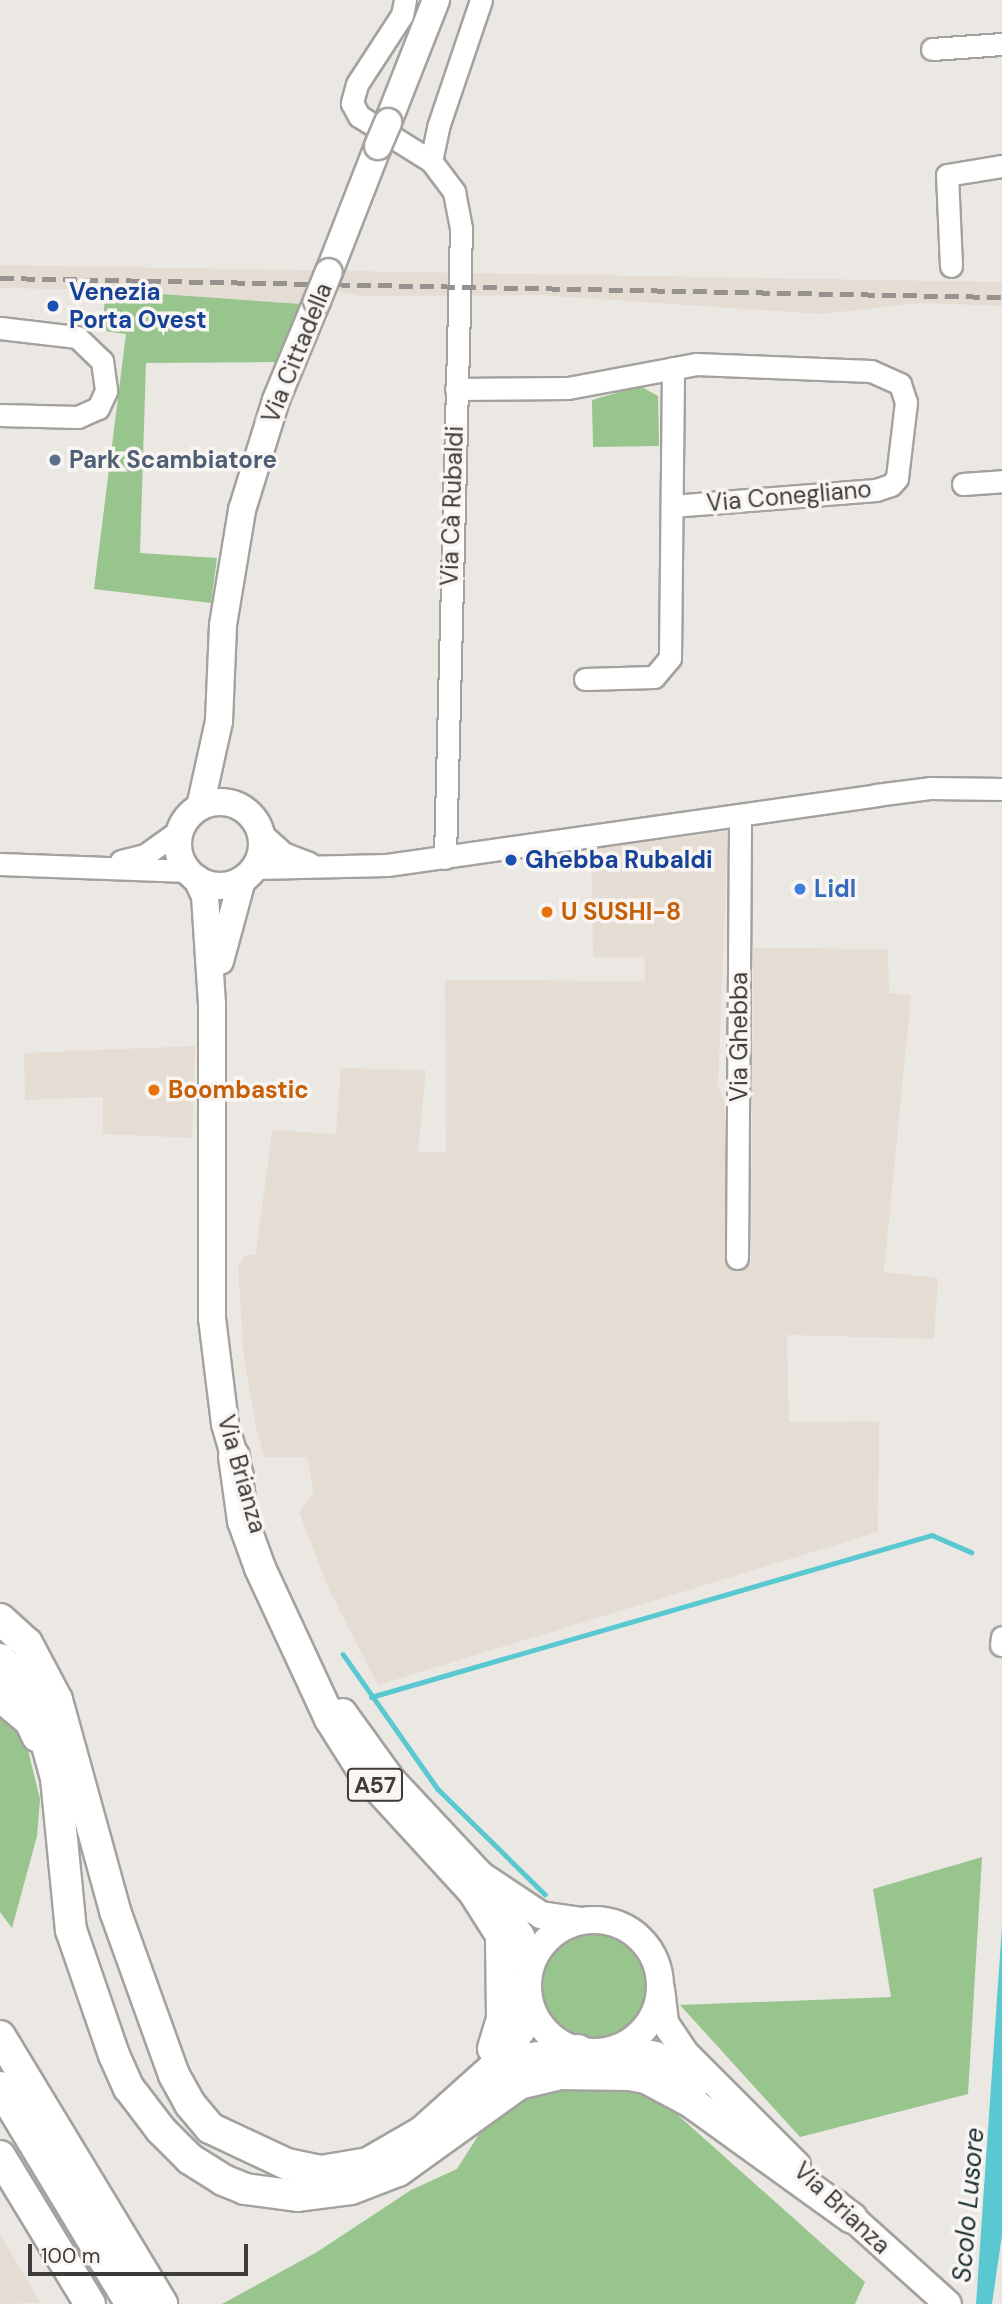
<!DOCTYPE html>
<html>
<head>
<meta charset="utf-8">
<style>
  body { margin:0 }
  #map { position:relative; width:1002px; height:2304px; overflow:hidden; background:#ebe8e4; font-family:"DM Sans",sans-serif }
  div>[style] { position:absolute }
  .built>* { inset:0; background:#e5ddd3 }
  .green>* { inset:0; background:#98c48d }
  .round { border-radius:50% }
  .water>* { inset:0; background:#59c8d0 }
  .stream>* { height:4.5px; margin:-2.25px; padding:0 2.25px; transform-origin:2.25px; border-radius:2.25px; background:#59c8d0 }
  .roads { filter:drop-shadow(2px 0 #a4a29e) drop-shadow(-2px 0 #a4a29e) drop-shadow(0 2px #a4a29e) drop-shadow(0 -2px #a4a29e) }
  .minor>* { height:21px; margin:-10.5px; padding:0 10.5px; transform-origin:10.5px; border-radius:10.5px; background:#fff }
  .major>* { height:26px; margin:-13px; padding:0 13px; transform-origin:13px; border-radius:13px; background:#fff }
  .major>.ring { margin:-13px; padding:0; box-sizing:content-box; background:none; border:26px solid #fff; border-radius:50% }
  .highway>* { height:30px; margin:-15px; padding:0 15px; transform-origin:15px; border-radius:15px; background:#fff }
  .rail>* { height:4.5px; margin-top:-2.25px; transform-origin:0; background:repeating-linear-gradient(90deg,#959290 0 14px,transparent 0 21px) }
  .bridges { filter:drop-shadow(2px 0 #a4a29e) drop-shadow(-2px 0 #a4a29e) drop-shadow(0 2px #a4a29e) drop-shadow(0 -2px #a4a29e) }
  .major-bridge>* { height:26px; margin:-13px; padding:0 13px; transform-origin:13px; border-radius:13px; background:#fff }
  .dots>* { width:19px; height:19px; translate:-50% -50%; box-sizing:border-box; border:4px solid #f8f5f2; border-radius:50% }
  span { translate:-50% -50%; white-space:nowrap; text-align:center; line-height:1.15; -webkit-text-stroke:7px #f8f5f2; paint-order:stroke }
  .shield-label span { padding:2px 5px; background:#f8f5f2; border:2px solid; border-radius:5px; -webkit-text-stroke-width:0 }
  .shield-label { font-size:23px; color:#3e3c3b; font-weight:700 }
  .transit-label { font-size:24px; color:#164399; font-weight:700 }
  .left { translate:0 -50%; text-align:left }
  .street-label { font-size:24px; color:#3e3c3b }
  .service-label { font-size:24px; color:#4e5e75; font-weight:700 }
  .shop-label { font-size:24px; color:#366cbe; font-weight:700 }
  .food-label { font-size:24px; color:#c56008; font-weight:700 }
  .water-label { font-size:26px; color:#1b3031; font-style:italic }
  .scale { position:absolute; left:28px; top:2244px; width:220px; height:32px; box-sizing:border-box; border:4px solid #3e3c3b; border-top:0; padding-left:9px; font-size:21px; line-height:24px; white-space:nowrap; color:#3e3c3b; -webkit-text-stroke:5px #f8f5f2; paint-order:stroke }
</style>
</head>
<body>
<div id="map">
  <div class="built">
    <div style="clip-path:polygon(0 265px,1002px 282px,1002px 306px,921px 303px,821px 314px,538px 295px,359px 296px,338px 291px,301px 304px,105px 290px,0 288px)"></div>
    <div style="clip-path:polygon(728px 831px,718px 1086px,725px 1102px,726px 1263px,751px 1263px,753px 948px,888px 949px,889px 993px,911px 995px,884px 1272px,938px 1278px,934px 1339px,787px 1335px,789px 1422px,879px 1421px,878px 1532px,378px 1685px,329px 1590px,299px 1512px,314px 1493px,307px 1457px,264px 1457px,256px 1427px,244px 1358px,238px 1266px,245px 1256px,256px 1254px,272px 1130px,336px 1134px,341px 1068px,426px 1070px,418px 1152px,446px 1152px,445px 980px,645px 981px,645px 957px,593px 957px,591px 849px)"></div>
    <div style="clip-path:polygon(195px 1046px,192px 1138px,103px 1134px,103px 1097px,25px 1100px,24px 1053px)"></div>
    <div style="clip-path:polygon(0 2234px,41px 2303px,0 2304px)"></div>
  </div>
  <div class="green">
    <div style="clip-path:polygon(105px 290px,301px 304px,277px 362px,146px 363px,140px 553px,217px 558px,211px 603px,94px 589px,126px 334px,103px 331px)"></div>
    <div style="clip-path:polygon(640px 386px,658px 396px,659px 446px,593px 447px,592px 400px)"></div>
    <div style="clip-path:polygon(0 1710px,25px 1738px,40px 1799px,37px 1836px,12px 1928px,0 1912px)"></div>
    <div style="clip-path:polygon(982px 1857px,968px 2094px,800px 2137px,680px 2005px,891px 1997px,873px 1889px)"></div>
    <div class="round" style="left:541px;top:1932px;width:108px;height:108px"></div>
    <div style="clip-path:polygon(574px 2082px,652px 2092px,865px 2282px,855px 2304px,222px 2304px,317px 2252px,411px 2190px,457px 2169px,488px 2120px,508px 2101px)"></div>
  </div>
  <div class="water">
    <div style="clip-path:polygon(1002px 1926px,1002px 2235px,992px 2304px,976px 2304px)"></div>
  </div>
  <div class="stream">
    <div style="left:343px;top:1654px;width:165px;rotate:54.9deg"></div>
    <div style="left:438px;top:1789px;width:150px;rotate:44.5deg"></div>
    <div style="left:371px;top:1697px;width:584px;rotate:-16.11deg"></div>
    <div style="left:932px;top:1535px;width:43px;rotate:23.6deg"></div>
  </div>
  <div class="roads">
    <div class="minor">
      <div style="left:405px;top:0;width:15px;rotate:101deg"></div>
      <div style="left:402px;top:15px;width:82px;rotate:123.1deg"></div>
      <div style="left:357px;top:84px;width:20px;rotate:105deg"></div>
      <div style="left:352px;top:103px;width:15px;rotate:62deg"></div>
      <div style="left:359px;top:116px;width:85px;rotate:32deg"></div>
      <div style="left:431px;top:161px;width:39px;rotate:53deg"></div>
      <div style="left:454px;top:192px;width:38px;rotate:79deg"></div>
      <div style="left:461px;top:229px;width:629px;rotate:91.46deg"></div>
      <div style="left:932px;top:49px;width:70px;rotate:-4.1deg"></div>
      <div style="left:431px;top:161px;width:35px;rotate:-78deg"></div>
      <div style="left:438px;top:127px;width:134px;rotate:-71.3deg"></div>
      <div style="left:951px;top:266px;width:91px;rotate:-92.5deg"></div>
      <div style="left:947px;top:175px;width:56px;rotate:-9.3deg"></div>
      <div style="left:0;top:328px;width:78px;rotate:6.7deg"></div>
      <div style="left:77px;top:337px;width:35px;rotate:44deg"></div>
      <div style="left:102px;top:361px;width:30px;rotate:82deg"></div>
      <div style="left:106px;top:391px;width:19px;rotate:115deg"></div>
      <div style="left:98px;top:408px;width:22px;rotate:156deg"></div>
      <div style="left:78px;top:417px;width:78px;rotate:-178.5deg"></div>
      <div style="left:456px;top:389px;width:112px;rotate:-0.5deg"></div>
      <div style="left:568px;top:388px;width:130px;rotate:-10.6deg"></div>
      <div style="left:696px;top:364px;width:175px;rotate:2.3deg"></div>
      <div style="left:871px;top:371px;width:32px;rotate:24deg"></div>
      <div style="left:900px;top:384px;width:19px;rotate:72deg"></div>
      <div style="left:906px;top:402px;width:77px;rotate:96.8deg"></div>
      <div style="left:897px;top:478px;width:9px;rotate:131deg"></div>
      <div style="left:891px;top:485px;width:16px;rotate:162deg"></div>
      <div style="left:876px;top:490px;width:205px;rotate:175.5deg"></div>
      <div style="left:963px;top:484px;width:39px;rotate:-4deg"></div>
      <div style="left:585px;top:679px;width:69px;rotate:-1.7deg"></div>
      <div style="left:654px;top:677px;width:25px;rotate:-50deg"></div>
      <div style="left:670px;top:658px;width:290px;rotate:-89.4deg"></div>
      <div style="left:261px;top:833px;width:30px;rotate:42deg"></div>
      <div style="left:283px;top:853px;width:28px;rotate:21deg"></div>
      <div style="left:121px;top:861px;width:25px;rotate:-14deg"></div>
      <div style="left:145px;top:855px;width:43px;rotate:-35.5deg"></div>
      <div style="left:0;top:864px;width:188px;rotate:2.1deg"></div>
      <div style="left:256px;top:868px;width:131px;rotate:-1.3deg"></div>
      <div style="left:387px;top:865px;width:494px;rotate:-8.1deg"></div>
      <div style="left:876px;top:795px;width:54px;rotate:-7.4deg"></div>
      <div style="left:930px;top:788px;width:72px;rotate:0.8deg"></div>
      <div style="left:737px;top:1258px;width:443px;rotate:-89.6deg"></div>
      <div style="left:1001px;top:1645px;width:8px;rotate:-83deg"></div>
    </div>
    <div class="major">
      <div style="left:388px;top:122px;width:131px;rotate:-68.5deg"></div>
      <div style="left:329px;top:272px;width:135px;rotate:-68.7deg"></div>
      <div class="ring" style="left:178px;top:802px;width:58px;height:58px"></div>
      <div style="left:200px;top:807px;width:88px;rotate:-77.5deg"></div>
      <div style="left:219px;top:721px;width:96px;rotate:-87.6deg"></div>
      <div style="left:223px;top:625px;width:117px;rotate:-80.6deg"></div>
      <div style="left:242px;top:510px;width:115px;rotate:-72.8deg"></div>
      <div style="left:276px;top:400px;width:107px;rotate:-67.5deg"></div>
      <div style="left:197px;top:879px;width:19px;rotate:65deg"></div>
      <div style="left:205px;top:896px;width:108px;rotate:86.3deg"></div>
      <div style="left:212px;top:1004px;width:314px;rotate:90deg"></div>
      <div style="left:212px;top:1318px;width:107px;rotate:83deg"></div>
      <div style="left:225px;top:1424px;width:54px;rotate:73.9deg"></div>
      <div style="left:220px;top:961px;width:84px;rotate:-74.8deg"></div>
      <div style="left:343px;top:1712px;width:84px;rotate:54.2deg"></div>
      <div style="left:392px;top:1780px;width:130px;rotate:46.9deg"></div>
      <div style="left:481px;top:1875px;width:72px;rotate:33.7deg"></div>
      <div style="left:541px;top:1915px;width:40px;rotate:8.5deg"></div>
      <div style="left:492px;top:1891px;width:54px;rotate:57.2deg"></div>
      <div style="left:521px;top:1936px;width:33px;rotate:76deg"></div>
      <div class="ring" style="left:528px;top:1920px;width:106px;height:106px"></div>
      <div style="left:661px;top:1989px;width:34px;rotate:83deg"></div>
      <div style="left:665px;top:2023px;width:37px;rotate:56deg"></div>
      <div style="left:686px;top:2054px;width:157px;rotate:45deg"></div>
      <div style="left:617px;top:2048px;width:39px;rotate:10deg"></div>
      <div style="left:655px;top:2055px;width:52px;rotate:31.5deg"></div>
      <div style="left:837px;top:2204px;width:149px;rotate:42deg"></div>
    </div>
    <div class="highway">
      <div style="left:234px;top:1456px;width:66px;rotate:82.1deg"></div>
      <div style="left:243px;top:1521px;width:50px;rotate:70.1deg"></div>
      <div style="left:260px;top:1568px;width:166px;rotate:65.1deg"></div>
      <div style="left:330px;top:1719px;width:62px;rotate:57.6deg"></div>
      <div style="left:363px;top:1771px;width:163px;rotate:47.5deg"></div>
      <div style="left:473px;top:1891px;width:52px;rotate:57.5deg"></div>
      <div style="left:501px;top:1935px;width:84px;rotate:89.3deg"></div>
      <div style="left:502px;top:2019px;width:31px;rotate:107deg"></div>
      <div style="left:0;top:1619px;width:36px;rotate:42deg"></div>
      <div style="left:27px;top:1643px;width:64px;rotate:62.2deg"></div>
      <div style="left:57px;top:1700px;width:219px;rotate:74.6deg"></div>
      <div style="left:115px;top:1911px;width:174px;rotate:70.2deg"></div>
      <div style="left:174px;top:2075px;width:33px;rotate:61deg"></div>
      <div style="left:190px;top:2104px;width:31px;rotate:50deg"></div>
      <div style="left:210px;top:2128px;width:85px;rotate:25.1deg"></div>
      <div style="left:287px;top:2164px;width:35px;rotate:12deg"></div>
      <div style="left:321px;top:2171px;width:48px;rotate:-9.7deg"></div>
      <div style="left:368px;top:2163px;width:62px;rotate:-29.9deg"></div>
      <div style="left:422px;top:2132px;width:103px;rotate:-41.9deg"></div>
      <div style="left:499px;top:2063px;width:39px;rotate:-58deg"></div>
      <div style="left:520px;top:2030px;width:39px;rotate:-81deg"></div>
      <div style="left:0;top:1659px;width:41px;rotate:47deg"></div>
      <div style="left:28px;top:1689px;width:38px;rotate:61deg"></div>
      <div style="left:0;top:1696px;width:39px;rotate:40deg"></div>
      <div style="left:30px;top:1721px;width:17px;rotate:65deg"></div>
      <div style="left:36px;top:1705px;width:76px;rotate:74.7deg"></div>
      <div style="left:56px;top:1778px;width:153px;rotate:84.4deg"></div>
      <div style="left:71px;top:1930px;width:132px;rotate:71deg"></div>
      <div style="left:114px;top:2055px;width:36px;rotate:66deg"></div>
      <div style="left:129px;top:2088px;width:53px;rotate:52.7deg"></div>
      <div style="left:161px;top:2130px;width:41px;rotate:45deg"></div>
      <div style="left:190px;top:2159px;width:39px;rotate:32deg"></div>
      <div style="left:223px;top:2180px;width:24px;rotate:22deg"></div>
      <div style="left:245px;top:2189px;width:53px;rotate:7.5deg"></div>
      <div style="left:298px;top:2196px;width:53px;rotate:-7.5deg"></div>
      <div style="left:351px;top:2189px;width:50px;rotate:-21deg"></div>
      <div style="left:398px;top:2171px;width:149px;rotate:-35.7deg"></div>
      <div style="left:519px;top:2084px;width:42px;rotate:-13.7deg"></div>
      <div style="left:560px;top:2074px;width:69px;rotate:0.8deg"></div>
      <div style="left:629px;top:2075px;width:17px;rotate:10deg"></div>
      <div style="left:646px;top:2078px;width:51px;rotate:28.1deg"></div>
      <div style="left:691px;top:2102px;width:198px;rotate:35.8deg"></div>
      <div style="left:0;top:2036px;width:313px;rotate:58.8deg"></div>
      <div style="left:510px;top:2077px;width:30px;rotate:-40deg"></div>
      <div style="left:533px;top:2058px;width:46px;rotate:-10.1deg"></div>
      <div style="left:0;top:2087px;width:253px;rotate:58.9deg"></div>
      <div style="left:0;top:2156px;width:173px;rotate:58.7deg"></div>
    </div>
  </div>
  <div class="rail">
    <div style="left:0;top:278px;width:1002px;rotate:1.09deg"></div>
  </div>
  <div class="bridges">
    <div class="major-bridge">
      <div style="left:378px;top:146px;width:26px;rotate:-67deg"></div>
      <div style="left:317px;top:301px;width:31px;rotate:-68deg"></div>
    </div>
  </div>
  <div class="dots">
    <div style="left:53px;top:306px;background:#1a4fb4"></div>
    <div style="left:55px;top:460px;background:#5c6f8a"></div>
    <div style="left:511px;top:860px;background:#1a4fb4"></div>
    <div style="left:800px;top:889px;background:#3f7fe0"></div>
    <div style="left:547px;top:912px;background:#e8710a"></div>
    <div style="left:154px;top:1090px;background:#e8710a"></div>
  </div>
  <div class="shield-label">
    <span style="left:375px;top:1785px">A57</span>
  </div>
  <div class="transit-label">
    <span class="left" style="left:69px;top:306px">Venezia<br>Porta Ovest</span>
    <span class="left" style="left:525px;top:860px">Ghebba Rubaldi</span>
  </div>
  <div class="street-label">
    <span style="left:297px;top:353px;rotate:-68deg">Via Cittadella</span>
    <span style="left:789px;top:496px;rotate:-5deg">Via Conegliano</span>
    <span style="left:452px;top:506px;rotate:-88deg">Via Cà Rubaldi</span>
    <span style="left:739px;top:1037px;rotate:-90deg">Via Ghebba</span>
    <span style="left:242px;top:1474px;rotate:74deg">Via Brianza</span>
    <span style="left:842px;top:2208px;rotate:43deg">Via Brianza</span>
  </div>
  <div class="service-label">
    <span class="left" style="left:69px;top:460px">Park Scambiatore</span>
  </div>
  <div class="shop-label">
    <span class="left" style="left:814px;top:889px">Lidl</span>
  </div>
  <div class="food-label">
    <span class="left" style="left:561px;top:912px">U SUSHI-8</span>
    <span class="left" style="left:168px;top:1090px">Boombastic</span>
  </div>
  <div class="water-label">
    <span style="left:969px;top:2205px;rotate:-85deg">Scolo Lusore</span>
  </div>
  <div class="scale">100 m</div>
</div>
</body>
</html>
